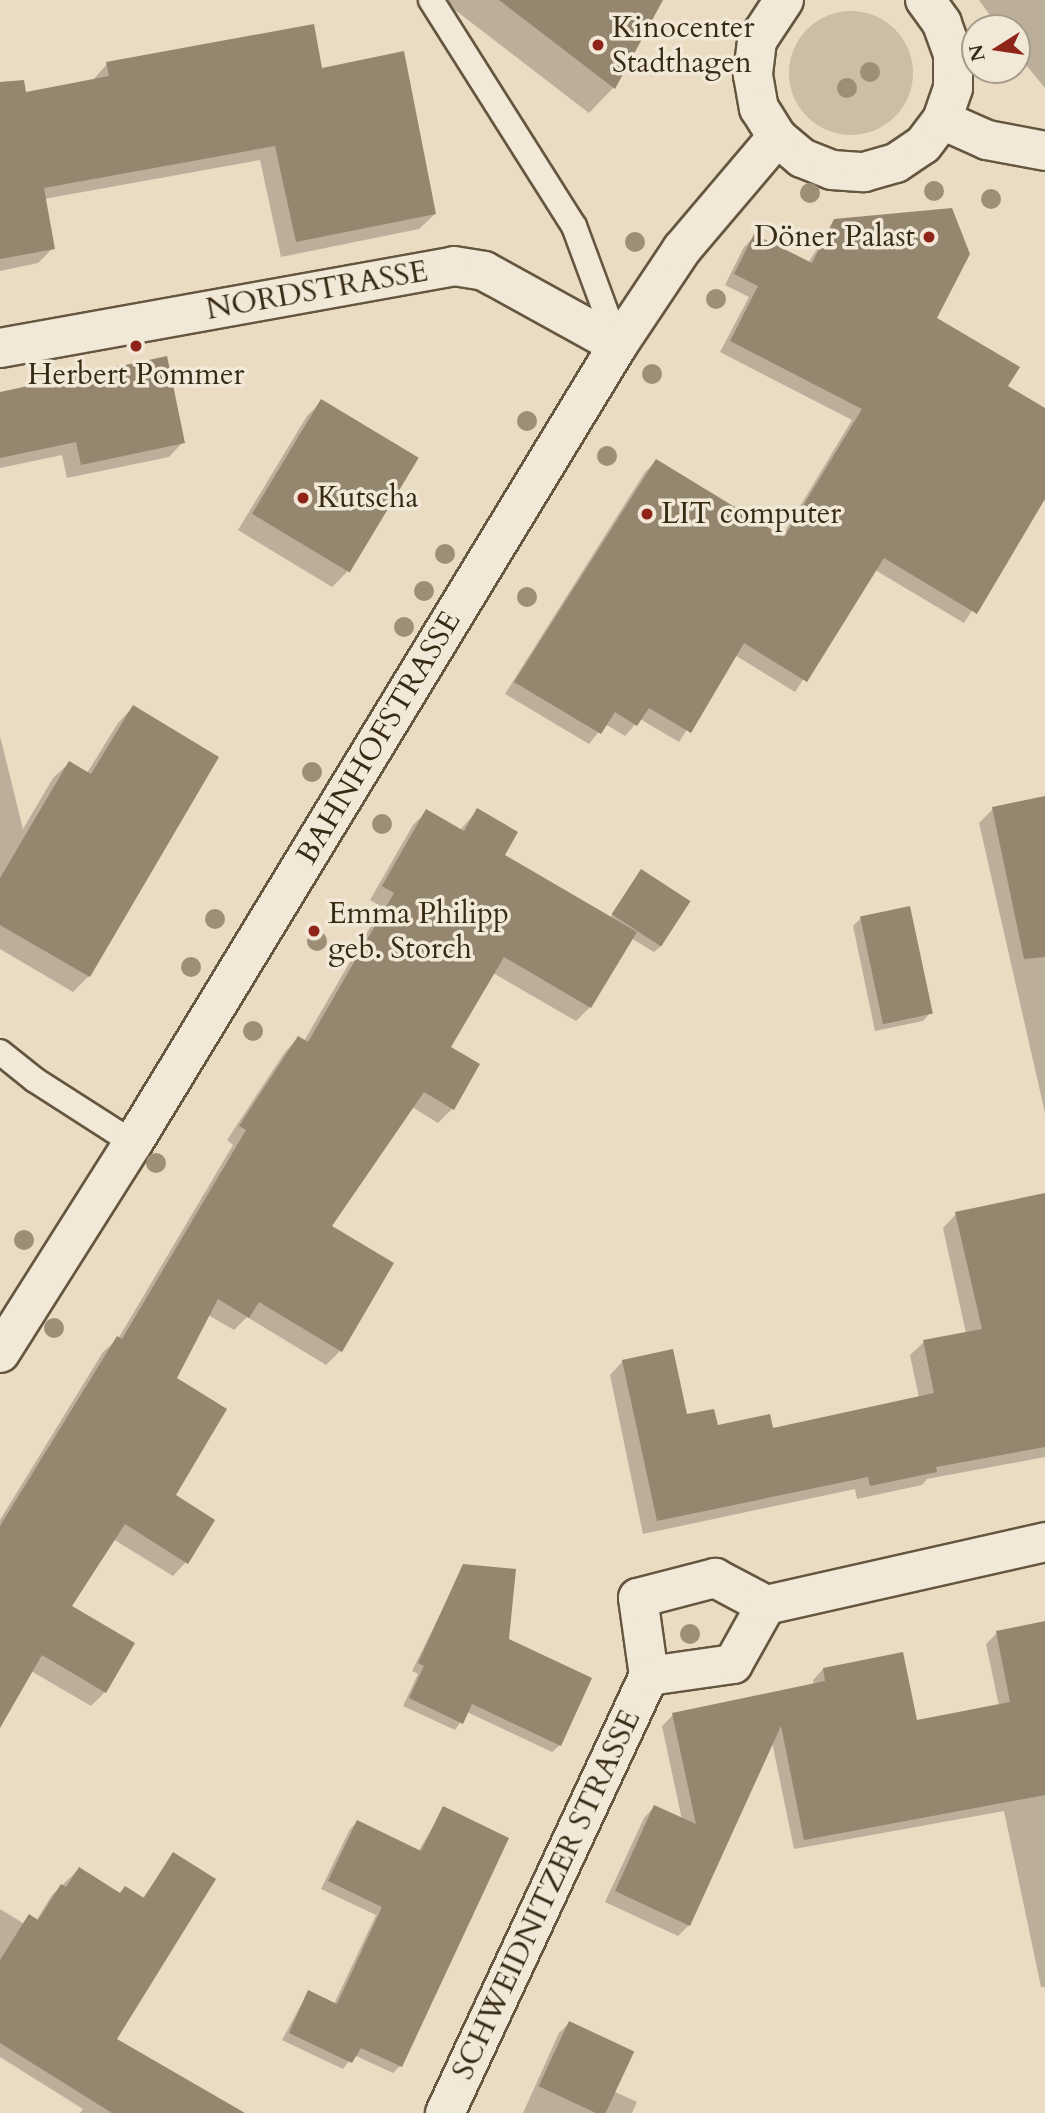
<!DOCTYPE html>
<html>
<head>
<meta charset="utf-8">
<style>
  body { margin:0 }
  #map { position:relative; width:1045px; height:2113px; overflow:hidden; background:#eadbc3; font-family:Cardo,serif }
  div>[style] { position:absolute }
  .green>* { inset:0; background:#ccbda5 }
  .round { border-radius:50% }
  .shadow>* { inset:0; background:#0003 }
  .building>* { inset:0; background:#95866f; transform-origin:0 0 }
  .roads { filter:drop-shadow(2px 0 #65563f) drop-shadow(-2px 0 #65563f) drop-shadow(0 2px #65563f) drop-shadow(0 -2px #65563f) }
  .lane>* { height:24px; margin:-12px; padding:0 12px; transform-origin:12px; border-radius:12px; background:#f1e8d8 }
  .street>* { height:38px; margin:-19px; padding:0 19px; transform-origin:19px; border-radius:19px; background:#f1e8d8 }
  .trees>* { width:20px; height:20px; margin:-10px; border-radius:50%; background:#9d8e77 }
  .dots>* { width:19px; height:19px; translate:-50% -50%; box-sizing:border-box; border:4px solid #f1e8d8; border-radius:50% }
  span { translate:-50% -50%; white-space:nowrap; text-align:center; line-height:1.15; -webkit-text-stroke:7px #f1e8d8; paint-order:stroke }
  .poi-label { font-size:30px; color:#392a13 }
  .left { translate:0 -50%; text-align:left }
  .right { translate:-100% -50%; text-align:right }
  .street-label { font-size:30px; color:#392a13 }
  .north { position:absolute; left:961px; top:14px; width:70px; height:70px; box-sizing:border-box; background:#f1e8d8; border:2px solid #a79c89; border-radius:50%; rotate:258deg; font-size:19px; font-weight:700; line-height:28px; text-align:center; color:#392a13 }
  .north::after { content:''; display:block; margin:auto; width:24px; height:32px; background:#8f2418; clip-path:polygon(50% 0,100% 100%,50% 72%,0 100%) }
</style>
</head>
<body>
<div id="map">
  <div class="green">
    <div class="round" style="left:789px;top:11px;width:124px;height:124px"></div>
  </div>
  <div class="shadow">
    <div style="clip-path:polygon(442px 0,662px 0,613px 88px,589px 113px)"></div>
    <div style="clip-path:polygon(979px 0,1045px 0,1045px 88px,1017px 54px,1017px 28px,999px 28px)"></div>
    <div style="clip-path:polygon(107px 64px,320px 70px,435px 214px,419px 229px,281px 257px,260px 160px,44px 199px,53px 248px,38px 263px,0 271px,0 156px,92px 81px)"></div>
    <div style="clip-path:polygon(835px 221px,1006px 387px,1045px 410px,1045px 496px,964px 623px,875px 570px,795px 692px,735px 655px,679px 742px,640px 719px,625px 736px,605px 724px,589px 744px,505px 694px,645px 472px,656px 461px,781px 538px,852px 420px,720px 352px,749px 297px,725px 285px,744px 247px,755px 236px,808px 263px)"></div>
    <div style="clip-path:polygon(0 394px,183px 442px,169px 457px,67px 478px,62px 455px,0 468px)"></div>
    <div style="clip-path:polygon(322px 401px,347px 572px,332px 587px,238px 530px,307px 416px)"></div>
    <div style="clip-path:polygon(133px 707px,217px 758px,89px 976px,73px 992px,0 949px,0 736px,23px 829px,53px 778px,69px 763px,87px 773px,118px 723px)"></div>
    <div style="clip-path:polygon(1045px 798px,1045px 1113px,979px 823px,993px 809px)"></div>
    <div style="clip-path:polygon(427px 811px,460px 830px,477px 811px,503px 855px,610px 918px,641px 872px,662px 945px,654px 952px,631px 938px,590px 1007px,576px 1021px,493px 973px,449px 1048px,452px 1109px,438px 1123px,412px 1107px,329px 1227px,340px 1351px,326px 1365px,247px 1317px,234px 1330px,208px 1315px,175px 1379px,173px 1495px,186px 1562px,173px 1576px,113px 1539px,69px 1606px,105px 1692px,91px 1706px,31px 1671px,0 1718px,0 1520px,103px 1352px,118px 1339px,233px 1145px,227px 1140px,285px 1052px,298px 1038px,304px 1041px,382px 907px,370px 900px,413px 825px)"></div>
    <div style="clip-path:polygon(861px 918px,930px 1013px,923px 1021px,875px 1031px,853px 926px)"></div>
    <div style="clip-path:polygon(1045px 1195px,1045px 1457px,927px 1479px,922px 1485px,857px 1499px,855px 1489px,643px 1534px,610px 1375px,623px 1361px,685px 1417px,716px 1427px,771px 1430px,919px 1398px,910px 1355px,924px 1342px,966px 1333px,943px 1228px,956px 1214px)"></div>
    <div style="clip-path:polygon(464px 1566px,560px 1745px,552px 1752px,467px 1712px,455px 1730px,403px 1706px,418px 1674px,412px 1671px)"></div>
    <div style="clip-path:polygon(1045px 1623px,1045px 1987px,1041px 1987px,1004px 1811px,794px 1849px,772px 1742px,689px 1925px,678px 1936px,605px 1902px,644px 1818px,654px 1807px,682px 1820px,662px 1726px,673px 1715px,814px 1685px,813px 1680px,823px 1669px,915px 1722px,999px 1706px,986px 1644px,997px 1633px)"></div>
    <div style="clip-path:polygon(444px 1808px,400px 2066px,393px 2073px,354px 2055px,343px 2069px,282px 2040px,308px 1992px,334px 2004px,376px 1915px,321px 1889px,350px 1829px,357px 1822px,418px 1852px)"></div>
    <div style="clip-path:polygon(173px 1855px,114px 2039px,242px 2113px,80px 2113px,83px 2109px,0 2057px,0 1909px,23px 1923px,29px 1917px,36px 1921px,52px 1895px,79px 1869px,119px 1894px,142px 1899px)"></div>
    <div style="clip-path:polygon(569px 2023px,613px 2091px,637px 2102px,632px 2113px,523px 2113px,559px 2033px)"></div>
  </div>
  <div class="building">
    <div style="clip-path:polygon(499px 0,663px 0,615px 89px)"></div>
    <div style="clip-path:polygon(314px 24px,322px 68px,404px 51px,436px 214px,296px 242px,275px 146px,44px 188px,55px 249px,0 259px,0 82px,24px 80px,26px 92px,109px 76px,106px 62px)"></div>
    <div style="clip-path:polygon(952px 208px,970px 254px,937px 318px,1020px 367px,1008px 386px,1045px 408px,1045px 499px,977px 614px,884px 558px,807px 682px,744px 643px,691px 733px,649px 708px,637px 726px,615px 712px,601px 734px,514px 682px,656px 459px,784px 537px,862px 409px,730px 341px,758px 286px,734px 274px,754px 234px,812px 263px,834px 219px)"></div>
    <div style="clip-path:polygon(167px 356px,185px 443px,81px 465px,76px 442px,0 458px,0 392px)"></div>
    <div style="left:321px;top:399px;width:114px;height:134px;rotate:31deg"></div>
    <div style="clip-path:polygon(133px 705px,219px 757px,90px 977px,0 925px,0 878px,69px 761px,91px 774px)"></div>
    <div style="clip-path:polygon(1045px 796px,1045px 957px,1024px 959px,992px 807px)"></div>
    <div style="clip-path:polygon(477px 808px,518px 832px,505px 855px,637px 932px,591px 1008px,504px 957px,451px 1047px,480px 1064px,454px 1110px,424px 1092px,332px 1226px,394px 1263px,342px 1352px,259px 1302px,249px 1318px,218px 1299px,177px 1378px,227px 1409px,176px 1495px,215px 1520px,188px 1564px,125px 1524px,72px 1606px,135px 1643px,106px 1693px,42px 1655px,0 1728px,0 1526px,117px 1336px,122px 1339px,246px 1130px,239px 1126px,298px 1036px,308px 1042px,394px 893px,382px 886px,426px 809px,464px 831px)"></div>
    <div style="left:641px;top:869px;width:59px;height:54px;rotate:33deg"></div>
    <div style="left:910px;top:906px;width:110px;height:51px;rotate:78deg"></div>
    <div style="clip-path:polygon(1045px 1193px,1045px 1447px,936px 1467px,937px 1472px,870px 1486px,868px 1477px,657px 1521px,622px 1360px,673px 1349px,687px 1414px,714px 1409px,718px 1425px,770px 1414px,773px 1428px,934px 1393px,923px 1340px,982px 1329px,955px 1212px)"></div>
    <div style="clip-path:polygon(463px 1564px,516px 1569px,509px 1639px,592px 1678px,561px 1746px,472px 1704px,463px 1724px,409px 1698px,424px 1666px,418px 1663px)"></div>
    <div style="clip-path:polygon(1045px 1621px,1045px 1795px,804px 1840px,781px 1726px,690px 1926px,615px 1891px,654px 1805px,696px 1824px,672px 1713px,825px 1681px,823px 1668px,903px 1652px,917px 1720px,1010px 1702px,996px 1631px)"></div>
    <div style="clip-path:polygon(443px 1806px,509px 1838px,402px 2067px,361px 2048px,352px 2063px,289px 2033px,308px 1990px,337px 2004px,382px 1907px,328px 1881px,357px 1820px,421px 1851px)"></div>
    <div style="clip-path:polygon(173px 1852px,216px 1879px,117px 2039px,245px 2113px,112px 2113px,0 2043px,0 1960px,29px 1914px,38px 1920px,61px 1884px,66px 1887px,79px 1867px,120px 1893px,125px 1886px,144px 1898px)"></div>
    <div style="left:569px;top:2021px;width:72px;height:72px;rotate:25deg"></div>
  </div>
  <div class="roads">
    <div class="lane">
      <div style="left:431px;top:0;width:267px;rotate:57.7deg"></div>
      <div style="left:574px;top:226px;width:127px;rotate:69.7deg"></div>
      <div style="left:0;top:1052px;width:45px;rotate:38.7deg"></div>
      <div style="left:35px;top:1080px;width:117px;rotate:32.7deg"></div>
    </div>
    <div class="street">
      <div style="left:784px;top:0;width:49px;rotate:123.4deg"></div>
      <div style="left:757px;top:41px;width:34px;rotate:97deg"></div>
      <div style="left:753px;top:75px;width:34px;rotate:80deg"></div>
      <div style="left:759px;top:108px;width:34px;rotate:58deg"></div>
      <div style="left:777px;top:137px;width:33px;rotate:40deg"></div>
      <div style="left:802px;top:158px;width:32px;rotate:22deg"></div>
      <div style="left:832px;top:170px;width:32px;rotate:4deg"></div>
      <div style="left:864px;top:172px;width:33px;rotate:-16deg"></div>
      <div style="left:896px;top:163px;width:32px;rotate:-34deg"></div>
      <div style="left:923px;top:145px;width:31px;rotate:-53deg"></div>
      <div style="left:942px;top:120px;width:34px;rotate:-71deg"></div>
      <div style="left:953px;top:88px;width:34px;rotate:-90deg"></div>
      <div style="left:953px;top:54px;width:33px;rotate:-110deg"></div>
      <div style="left:942px;top:23px;width:29px;rotate:-126deg"></div>
      <div style="left:942px;top:120px;width:49px;rotate:24deg"></div>
      <div style="left:987px;top:140px;width:59px;rotate:10.7deg"></div>
      <div style="left:0;top:348px;width:461px;rotate:-10.2deg"></div>
      <div style="left:454px;top:266px;width:30px;rotate:9deg"></div>
      <div style="left:484px;top:271px;width:153px;rotate:28.9deg"></div>
      <div style="left:0;top:1353px;width:249px;rotate:-57.7deg"></div>
      <div style="left:133px;top:1143px;width:934px;rotate:-58.71deg"></div>
      <div style="left:618px;top:345px;width:115px;rotate:-56.3deg"></div>
      <div style="left:682px;top:249px;width:147px;rotate:-49.7deg"></div>
      <div style="left:649px;top:1676px;width:79px;rotate:-98deg"></div>
      <div style="left:638px;top:1598px;width:80px;rotate:-14.6deg"></div>
      <div style="left:715px;top:1578px;width:58px;rotate:27.9deg"></div>
      <div style="left:445px;top:2113px;width:482px;rotate:-65deg"></div>
      <div style="left:649px;top:1676px;width:85px;rotate:-8.1deg"></div>
      <div style="left:733px;top:1664px;width:68px;rotate:-60.8deg"></div>
      <div style="left:766px;top:1605px;width:286px;rotate:-12.7deg"></div>
    </div>
  </div>
  <div class="trees">
    <div style="left:870px;top:72px"></div>
    <div style="left:847px;top:88px"></div>
    <div style="left:934px;top:191px"></div>
    <div style="left:810px;top:193px"></div>
    <div style="left:991px;top:199px"></div>
    <div style="left:635px;top:242px"></div>
    <div style="left:716px;top:299px"></div>
    <div style="left:652px;top:374px"></div>
    <div style="left:527px;top:421px"></div>
    <div style="left:607px;top:456px"></div>
    <div style="left:445px;top:554px"></div>
    <div style="left:424px;top:591px"></div>
    <div style="left:527px;top:597px"></div>
    <div style="left:404px;top:627px"></div>
    <div style="left:312px;top:772px"></div>
    <div style="left:382px;top:824px"></div>
    <div style="left:215px;top:919px"></div>
    <div style="left:317px;top:941px"></div>
    <div style="left:191px;top:967px"></div>
    <div style="left:253px;top:1031px"></div>
    <div style="left:156px;top:1163px"></div>
    <div style="left:24px;top:1240px"></div>
    <div style="left:54px;top:1328px"></div>
    <div style="left:690px;top:1634px"></div>
  </div>
  <div class="dots">
    <div style="left:598px;top:45px;background:#8f2418"></div>
    <div style="left:929px;top:237px;background:#8f2418"></div>
    <div style="left:136px;top:346px;background:#8f2418"></div>
    <div style="left:303px;top:498px;background:#8f2418"></div>
    <div style="left:647px;top:514px;background:#8f2418"></div>
    <div style="left:314px;top:931px;background:#8f2418"></div>
  </div>
  <div class="poi-label">
    <span class="left" style="left:612px;top:45px">Kinocenter<br>Stadthagen</span>
    <span class="right" style="left:915px;top:237px">Döner Palast</span>
    <span style="left:136px;top:375px">Herbert Pommer</span>
    <span class="left" style="left:317px;top:498px">Kutscha</span>
    <span class="left" style="left:661px;top:514px">LIT computer</span>
    <span class="left" style="left:328px;top:931px">Emma Philipp<br>geb. Storch</span>
  </div>
  <div class="street-label">
    <span style="left:317px;top:291px;rotate:-10deg">NORDSTRASSE</span>
    <span style="left:379px;top:738px;rotate:-59deg">BAHNHOFSTRASSE</span>
    <span style="left:547px;top:1895px;rotate:-65deg">SCHWEIDNITZER STRASSE</span>
  </div>
  <div class="north">N</div>
</div>
</body>
</html>
